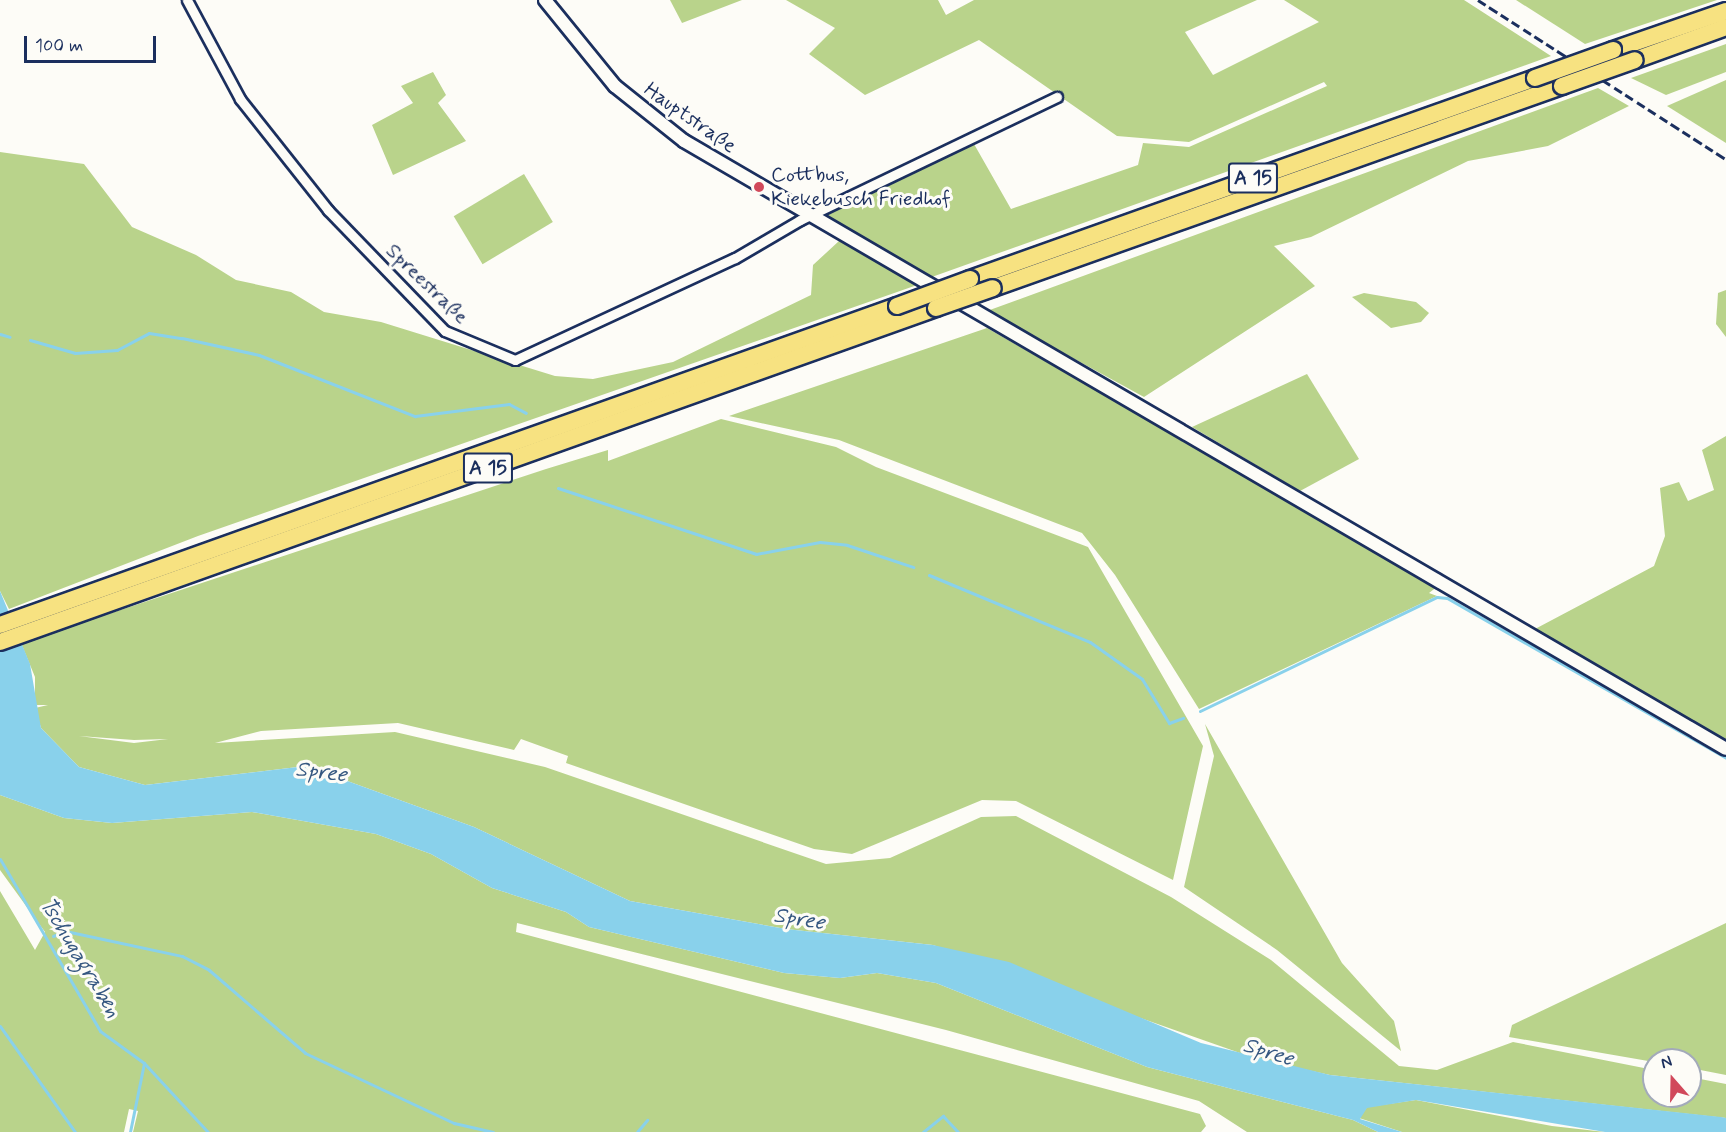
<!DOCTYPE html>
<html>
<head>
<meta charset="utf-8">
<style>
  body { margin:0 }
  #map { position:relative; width:1726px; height:1132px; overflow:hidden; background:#fdfcf7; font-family:Mynerve,sans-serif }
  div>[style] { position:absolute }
  .green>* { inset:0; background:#b9d38b; transform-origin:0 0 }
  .water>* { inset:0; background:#89d1eb }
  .stream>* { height:3px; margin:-1.5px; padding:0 1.5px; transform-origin:1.5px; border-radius:1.5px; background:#89d1eb }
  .roads { filter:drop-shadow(2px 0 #1b2f5e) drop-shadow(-2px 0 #1b2f5e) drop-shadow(0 2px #1b2f5e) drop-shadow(0 -2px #1b2f5e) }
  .street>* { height:9px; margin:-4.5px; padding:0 4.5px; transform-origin:4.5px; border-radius:4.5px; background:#fdfcf7 }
  .secondary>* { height:12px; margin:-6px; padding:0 6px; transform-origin:6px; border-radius:6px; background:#fdfcf7 }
  .highway>* { height:16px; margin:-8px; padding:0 8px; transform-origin:8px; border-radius:8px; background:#f7e281 }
  .rail>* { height:3px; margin-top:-1.5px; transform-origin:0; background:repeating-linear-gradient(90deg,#1b2f5e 0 9px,transparent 0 13.5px) }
  .bridges { filter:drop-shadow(2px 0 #1b2f5e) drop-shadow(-2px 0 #1b2f5e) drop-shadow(0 2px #1b2f5e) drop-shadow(0 -2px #1b2f5e) }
  .highway-bridge>* { height:16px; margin:-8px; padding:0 8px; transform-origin:8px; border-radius:8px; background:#f7e281 }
  .dots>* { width:16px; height:16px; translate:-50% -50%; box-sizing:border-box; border:3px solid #fdfcf7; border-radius:50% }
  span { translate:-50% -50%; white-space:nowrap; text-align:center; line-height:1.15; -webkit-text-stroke:6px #fdfcf7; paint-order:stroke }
  .shield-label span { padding:2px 4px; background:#fdfcf7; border:2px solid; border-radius:4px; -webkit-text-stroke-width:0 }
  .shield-label { font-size:20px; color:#1b2f5e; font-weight:700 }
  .street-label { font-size:21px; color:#1b2f5e }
  .poi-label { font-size:21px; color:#1b2f5e }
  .left { translate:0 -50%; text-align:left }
  .water-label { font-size:22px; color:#365881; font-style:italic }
  .north { position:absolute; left:1642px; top:1048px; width:60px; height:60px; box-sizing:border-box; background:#fdfcf7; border:2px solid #a3aaba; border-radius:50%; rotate:340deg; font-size:16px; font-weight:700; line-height:24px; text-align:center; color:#1b2f5e }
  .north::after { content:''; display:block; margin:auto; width:21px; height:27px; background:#d1495b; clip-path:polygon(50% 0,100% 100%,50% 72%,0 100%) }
  .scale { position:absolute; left:24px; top:36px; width:132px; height:27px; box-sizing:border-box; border:3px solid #1b2f5e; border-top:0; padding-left:8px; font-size:18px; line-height:21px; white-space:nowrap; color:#1b2f5e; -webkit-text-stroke:4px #fdfcf7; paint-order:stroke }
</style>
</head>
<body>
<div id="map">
  <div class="green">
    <div style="clip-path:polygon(670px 0,742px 0,682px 23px)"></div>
    <div style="clip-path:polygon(786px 0,938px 0,946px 15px,974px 0,1257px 0,1185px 32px,1213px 75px,1319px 22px,1284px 0,1464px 0,1551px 56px,929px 278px,819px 215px,974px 144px,1011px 209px,1138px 165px,1143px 143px,1189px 147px,1327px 86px,1324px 82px,1189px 142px,1117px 136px,979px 40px,865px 95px,809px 54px,835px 28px)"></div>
    <div style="clip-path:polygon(1516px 0,1717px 0,1585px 44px)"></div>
    <div style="clip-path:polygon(1726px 44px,1726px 72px,1666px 95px,1631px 78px)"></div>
    <div style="clip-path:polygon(433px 72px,446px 95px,438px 103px,466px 141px,393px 175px,372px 125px,413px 103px,401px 86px)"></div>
    <div style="clip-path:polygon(1726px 80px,1726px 143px,1667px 106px)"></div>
    <div style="clip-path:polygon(1598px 88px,1629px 106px,1548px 146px,1468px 161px,1311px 237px,1274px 246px,1315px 286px,1144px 397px,987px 311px)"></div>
    <div style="clip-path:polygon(0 152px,84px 164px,132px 227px,196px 255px,236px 280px,291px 292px,324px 312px,381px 322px,555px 376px,593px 379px,673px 362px,811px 295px,813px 265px,839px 241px,920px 284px,198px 536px,9px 609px,0 591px)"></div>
    <div style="left:524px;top:174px;width:56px;height:82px;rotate:59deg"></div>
    <div style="clip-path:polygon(1726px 290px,1726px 337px,1716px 324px,1718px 293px)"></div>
    <div style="clip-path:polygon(1364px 293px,1416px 302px,1429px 313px,1421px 322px,1391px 328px,1352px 297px)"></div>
    <div style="clip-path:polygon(987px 328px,1438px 586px,1429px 593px,1437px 596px,1199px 709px,1115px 575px,1082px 533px,839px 440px,729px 416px)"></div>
    <div style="clip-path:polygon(1307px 374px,1359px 459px,1300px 491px,1192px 427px)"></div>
    <div style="clip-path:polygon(evenodd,721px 419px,836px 447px,876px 467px,1088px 547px,1203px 746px,1173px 880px,1016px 801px,982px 800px,852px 854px,814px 849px,566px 763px,568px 756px,521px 739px,514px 750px,398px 723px,261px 731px,215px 743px,395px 732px,545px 767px,826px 864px,890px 858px,981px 817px,1016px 816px,1171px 897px,1271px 960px,1399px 1066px,1437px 1070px,1513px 1042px,1654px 1070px,1654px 1096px,1690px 1096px,1690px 1077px,1726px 1084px,1726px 1118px,1330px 1075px,1257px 1059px,933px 945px,786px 929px,630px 901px,474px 827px,306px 766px,145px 785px,79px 767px,41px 728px,35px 708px,48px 705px,35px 705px,35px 677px,21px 643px,546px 469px,608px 450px,608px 461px,721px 419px,79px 736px,134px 740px,168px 739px,134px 743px,79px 736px)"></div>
    <div style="clip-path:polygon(1726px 436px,1726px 742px,1535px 629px,1654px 566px,1665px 536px,1660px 488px,1679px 482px,1688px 501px,1714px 490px,1702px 450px)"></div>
    <div style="clip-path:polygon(1205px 724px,1342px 963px,1394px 1021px,1401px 1051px,1277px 950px,1184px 887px,1214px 756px)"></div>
    <div style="clip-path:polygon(0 795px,64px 818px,112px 823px,252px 812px,376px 834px,431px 854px,492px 888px,566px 912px,589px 927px,784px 973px,840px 978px,877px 973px,936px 983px,1147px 1067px,1353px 1120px,1378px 1132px,1247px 1132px,1199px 1101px,946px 1030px,517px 923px,516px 932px,1200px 1114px,1206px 1126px,1201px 1132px,133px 1132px,138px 1111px,129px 1109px,124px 1132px,0 1132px,0 891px,35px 950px,45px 932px,0 870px)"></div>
    <div style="clip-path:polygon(1726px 923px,1726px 1075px,1690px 1068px,1690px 1060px,1654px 1062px,1509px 1037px,1512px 1025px)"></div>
    <div style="clip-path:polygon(1416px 1100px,1552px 1126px,1605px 1132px,1402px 1132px,1359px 1118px,1367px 1107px)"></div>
  </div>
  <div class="water">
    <div style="clip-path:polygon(0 591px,30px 664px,41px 728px,79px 767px,145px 785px,306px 766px,474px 827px,630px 901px,786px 929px,933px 945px,1009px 962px,1201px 1043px,1330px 1075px,1721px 1117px,1726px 1118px,1726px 1132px,1605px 1132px,1416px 1100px,1367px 1108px,1360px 1119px,1402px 1132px,1378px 1132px,1353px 1120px,1147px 1067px,936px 983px,877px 973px,840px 978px,784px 973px,589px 927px,566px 912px,492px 888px,431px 854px,376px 834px,252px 812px,112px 823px,64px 818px,0 795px)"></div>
  </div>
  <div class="stream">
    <div style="left:0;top:334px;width:10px;rotate:17deg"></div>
    <div style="left:30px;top:340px;width:47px;rotate:16.1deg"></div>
    <div style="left:75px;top:353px;width:42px;rotate:-4.1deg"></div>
    <div style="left:117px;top:350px;width:36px;rotate:-28deg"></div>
    <div style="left:149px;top:333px;width:33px;rotate:9deg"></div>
    <div style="left:182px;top:338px;width:79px;rotate:12.4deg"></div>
    <div style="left:259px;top:355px;width:168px;rotate:21.4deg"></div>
    <div style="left:415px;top:416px;width:95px;rotate:-7.3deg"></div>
    <div style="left:509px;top:404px;width:19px;rotate:28deg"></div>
    <div style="left:558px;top:488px;width:209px;rotate:18.4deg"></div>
    <div style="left:756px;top:554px;width:65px;rotate:-10.6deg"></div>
    <div style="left:820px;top:542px;width:27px;rotate:6deg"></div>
    <div style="left:847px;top:545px;width:70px;rotate:18.4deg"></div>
    <div style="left:929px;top:575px;width:174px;rotate:22.6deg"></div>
    <div style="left:1090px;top:642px;width:64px;rotate:35.4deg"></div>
    <div style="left:1142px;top:679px;width:52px;rotate:58.5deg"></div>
    <div style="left:1169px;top:723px;width:15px;rotate:-20deg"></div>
    <div style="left:1200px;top:711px;width:263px;rotate:-25.7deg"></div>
    <div style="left:1437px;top:597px;width:10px;rotate:6deg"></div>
    <div style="left:1447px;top:598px;width:322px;rotate:29.8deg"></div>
    <div style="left:0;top:859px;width:199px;rotate:59.8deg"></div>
    <div style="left:100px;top:1031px;width:54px;rotate:36deg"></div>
    <div style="left:144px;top:1063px;width:70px;rotate:101.5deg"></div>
    <div style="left:70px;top:932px;width:115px;rotate:12.1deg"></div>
    <div style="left:182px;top:956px;width:30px;rotate:27deg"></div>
    <div style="left:209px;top:970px;width:127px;rotate:40.8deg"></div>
    <div style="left:305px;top:1053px;width:165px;rotate:25.2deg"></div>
    <div style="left:454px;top:1123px;width:40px;rotate:13deg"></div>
    <div style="left:53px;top:936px;width:11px;rotate:-22deg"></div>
    <div style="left:0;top:1026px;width:130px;rotate:54.7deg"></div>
    <div style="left:144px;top:1063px;width:94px;rotate:47.2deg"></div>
    <div style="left:637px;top:1132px;width:16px;rotate:-50deg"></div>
    <div style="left:923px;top:1132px;width:26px;rotate:-39deg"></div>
    <div style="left:943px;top:1116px;width:22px;rotate:47deg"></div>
  </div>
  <div class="roads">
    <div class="street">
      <div style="left:187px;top:0;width:112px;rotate:61.8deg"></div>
      <div style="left:240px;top:99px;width:142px;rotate:51.6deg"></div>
      <div style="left:328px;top:210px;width:168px;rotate:46deg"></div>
      <div style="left:445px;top:331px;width:76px;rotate:22.5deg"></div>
      <div style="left:515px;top:360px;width:242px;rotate:-24.9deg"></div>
      <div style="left:735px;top:258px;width:75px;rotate:-30.3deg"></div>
      <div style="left:800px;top:220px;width:285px;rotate:-25.6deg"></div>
    </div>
    <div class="secondary">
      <div style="left:545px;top:0;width:111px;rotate:50.9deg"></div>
      <div style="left:615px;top:86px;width:88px;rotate:38.6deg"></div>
      <div style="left:684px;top:141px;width:1206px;rotate:30.26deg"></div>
    </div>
    <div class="highway">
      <div style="left:1613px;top:50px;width:120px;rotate:-19deg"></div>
      <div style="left:1635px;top:60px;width:97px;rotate:-19.9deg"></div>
      <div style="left:970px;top:279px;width:600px;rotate:-19.58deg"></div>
      <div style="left:993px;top:288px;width:604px;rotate:-19.55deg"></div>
      <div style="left:0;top:625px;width:952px;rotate:-19.58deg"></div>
      <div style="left:0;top:642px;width:994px;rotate:-19.64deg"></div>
    </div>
  </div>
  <div class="rail">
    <div style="left:1478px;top:0;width:295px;rotate:32.7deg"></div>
  </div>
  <div class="bridges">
    <div class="highway-bridge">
      <div style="left:1535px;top:78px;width:83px;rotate:-19.7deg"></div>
      <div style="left:1562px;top:86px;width:77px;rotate:-19.6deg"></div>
      <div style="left:897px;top:306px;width:78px;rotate:-20.3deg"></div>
      <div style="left:936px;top:308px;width:60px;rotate:-19.3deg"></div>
    </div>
  </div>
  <div class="dots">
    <div style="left:759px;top:187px;background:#d1495b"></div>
  </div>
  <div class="shield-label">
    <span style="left:1253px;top:178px">A 15</span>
    <span style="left:488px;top:468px">A 15</span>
  </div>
  <div class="street-label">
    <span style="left:690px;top:118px;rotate:35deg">Hauptstraße</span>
    <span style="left:427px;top:284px;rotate:44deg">Spreestraße</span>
  </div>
  <div class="poi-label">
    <span class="left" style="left:771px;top:187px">Cottbus,<br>Kiekebusch Friedhof</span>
  </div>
  <div class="water-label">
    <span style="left:321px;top:773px;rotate:7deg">Spree</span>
    <span style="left:799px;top:920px;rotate:9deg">Spree</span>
    <span style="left:79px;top:958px;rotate:59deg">Tschugagraben</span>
    <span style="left:1268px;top:1053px;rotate:17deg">Spree</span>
  </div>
  <div class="north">N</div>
  <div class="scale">100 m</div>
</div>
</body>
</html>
